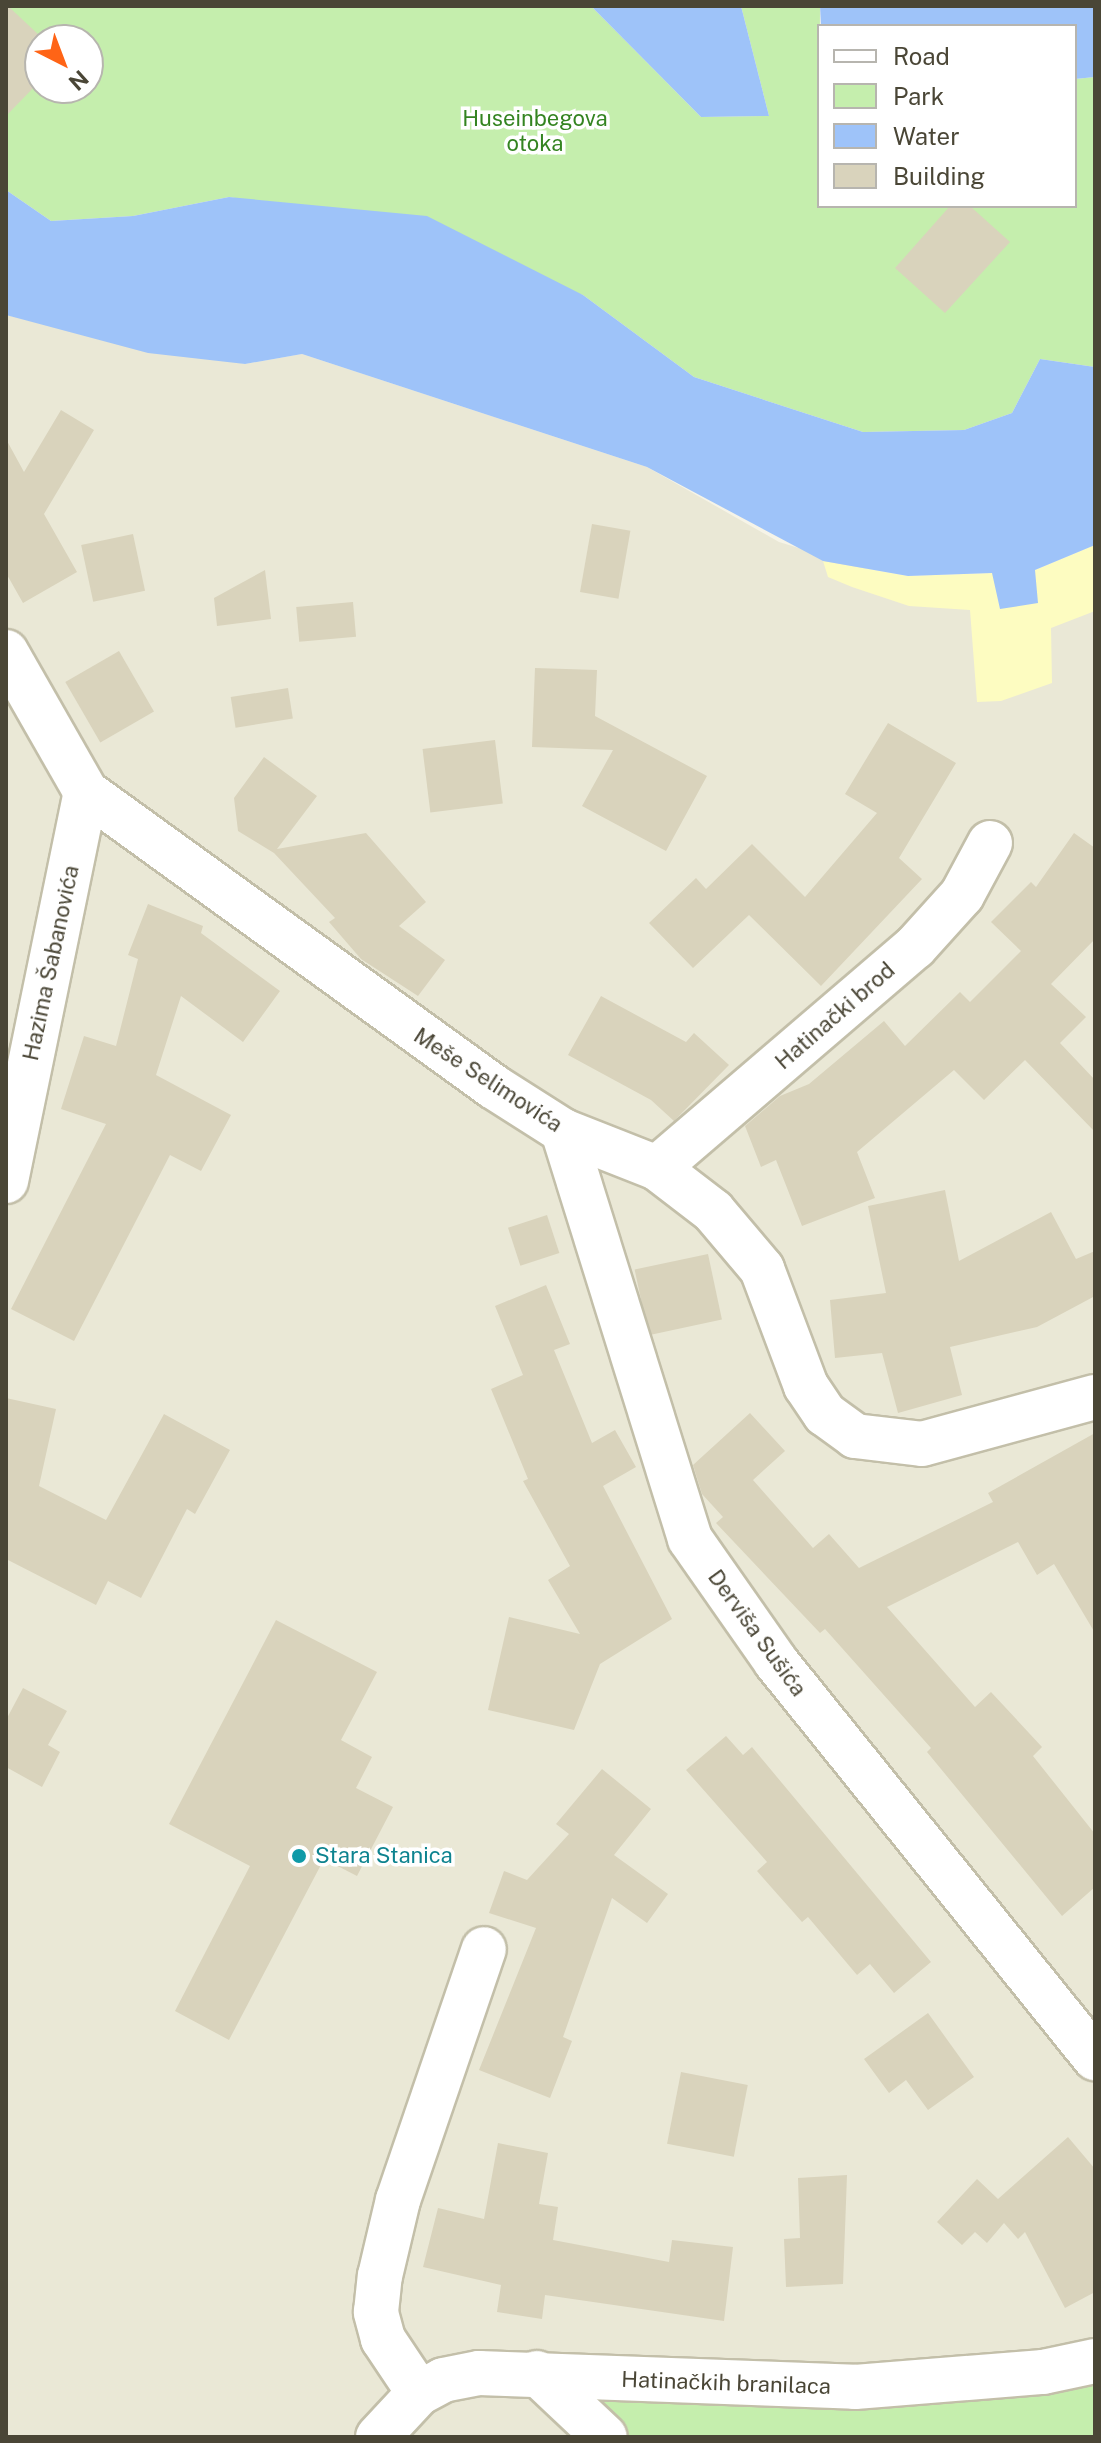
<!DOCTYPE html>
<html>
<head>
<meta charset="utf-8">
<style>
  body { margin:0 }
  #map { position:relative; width:1101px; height:2443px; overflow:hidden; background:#f6f4e8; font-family:"Public Sans",sans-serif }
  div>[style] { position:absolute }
  .residential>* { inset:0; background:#eae8d6 }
  .green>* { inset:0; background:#c5eead }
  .sand>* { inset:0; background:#fdfcc1 }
  .water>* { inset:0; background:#9ec3f9 }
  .building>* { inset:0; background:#d9d3bc; transform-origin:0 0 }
  .roads { filter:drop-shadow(2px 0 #c3bfa9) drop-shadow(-2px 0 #c3bfa9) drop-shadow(0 2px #c3bfa9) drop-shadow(0 -2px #c3bfa9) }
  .minor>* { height:44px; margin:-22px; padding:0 22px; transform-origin:22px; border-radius:22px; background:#fff }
  .dots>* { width:22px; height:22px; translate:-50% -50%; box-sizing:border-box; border:4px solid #fff; border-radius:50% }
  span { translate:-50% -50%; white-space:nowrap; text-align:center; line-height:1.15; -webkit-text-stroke:7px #fff; paint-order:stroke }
  .park-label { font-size:22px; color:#348421 }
  .street-label { font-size:22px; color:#4a4636 }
  .culture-label { font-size:22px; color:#0d838f }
  .left { translate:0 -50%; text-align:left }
  .frame { position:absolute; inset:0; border:8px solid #4a4636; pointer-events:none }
  .legend { position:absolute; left:817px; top:24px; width:260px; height:184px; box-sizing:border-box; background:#fff; border:2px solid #b7b5af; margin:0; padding:10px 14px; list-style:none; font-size:24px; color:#4a4636 }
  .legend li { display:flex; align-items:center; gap:16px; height:40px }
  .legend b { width:40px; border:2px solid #b7b5af }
  .north { position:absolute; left:24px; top:24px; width:80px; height:80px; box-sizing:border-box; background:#fff; border:2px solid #b7b5af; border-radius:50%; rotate:138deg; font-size:22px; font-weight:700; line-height:32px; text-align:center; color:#4a4636 }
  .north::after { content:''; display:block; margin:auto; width:28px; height:36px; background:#ff6416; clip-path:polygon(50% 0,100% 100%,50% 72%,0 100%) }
</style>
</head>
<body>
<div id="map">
  <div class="residential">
    <div style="clip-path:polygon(6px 315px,245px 364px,302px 354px,647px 467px,779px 542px,1000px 609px,1095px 545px,1095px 2361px,606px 2437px,6px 2437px)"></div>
  </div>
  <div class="green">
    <div style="clip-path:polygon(evenodd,6px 6px,591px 6px,701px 117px,769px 116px,741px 6px,820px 6px,819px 206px,1075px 206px,1075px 79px,1095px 77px,1095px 367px,1040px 359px,1012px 413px,964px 430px,863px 432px,694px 377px,583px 295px,301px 208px,229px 197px,133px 216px,51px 221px,6px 190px,6px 6px,40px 40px,88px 40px,88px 88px,40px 88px,40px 40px)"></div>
    <div style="clip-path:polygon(1095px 2361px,1095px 2437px,605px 2437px,537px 2373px)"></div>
  </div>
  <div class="sand">
    <div style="clip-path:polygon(1095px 545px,1095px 611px,1051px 628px,1052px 683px,1001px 701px,977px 702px,970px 610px,909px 606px,852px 587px,828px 577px,823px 561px,908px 576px,993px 573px,1000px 609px,1035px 570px)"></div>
  </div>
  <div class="water">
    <div style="clip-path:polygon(591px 6px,741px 6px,769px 116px,701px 117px)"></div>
    <div style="clip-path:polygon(820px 6px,1095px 6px,1095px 77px,1075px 79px,1075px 26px,821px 26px)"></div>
    <div style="clip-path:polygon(6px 190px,51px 221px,133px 216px,229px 197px,427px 216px,583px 295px,694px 377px,863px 432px,964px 430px,1012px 413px,1040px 359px,1095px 367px,1095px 545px,1035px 570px,1038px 603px,1000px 609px,992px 573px,908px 576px,823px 561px,647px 467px,302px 354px,245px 364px,148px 353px,6px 315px)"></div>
  </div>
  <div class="building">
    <div style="clip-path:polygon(8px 6px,40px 36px,40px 81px,6px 116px)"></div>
    <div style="clip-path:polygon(950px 206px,970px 206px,1010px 242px,945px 313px,895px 268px)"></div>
    <div style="clip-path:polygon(61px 410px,94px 430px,44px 514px,77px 572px,23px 603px,6px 573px,6px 439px,24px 472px)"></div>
    <div style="left:592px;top:524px;width:39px;height:69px;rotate:10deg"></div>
    <div style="left:133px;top:534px;width:58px;height:53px;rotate:78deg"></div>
    <div style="clip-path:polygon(265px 570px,271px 619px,217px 626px,214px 598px)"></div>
    <div style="left:353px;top:602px;width:35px;height:57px;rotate:85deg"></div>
    <div style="left:119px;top:651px;width:70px;height:62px;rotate:60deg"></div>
    <div style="clip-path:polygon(535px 668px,597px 670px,595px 716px,707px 776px,666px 851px,582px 806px,613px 750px,532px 747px)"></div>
    <div style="left:288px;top:688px;width:31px;height:58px;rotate:81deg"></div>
    <div style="clip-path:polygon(888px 723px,956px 763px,899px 858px,922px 879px,821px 986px,749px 915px,693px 968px,649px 923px,696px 878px,706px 889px,752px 844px,805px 897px,877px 813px,845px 794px)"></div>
    <div style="left:495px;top:740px;width:64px;height:73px;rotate:83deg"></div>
    <div style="clip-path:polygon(264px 757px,317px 796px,277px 849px,366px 833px,426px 902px,399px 926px,445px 960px,418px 996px,361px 959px,329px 922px,335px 918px,274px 853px,238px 831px,234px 798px)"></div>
    <div style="clip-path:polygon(1074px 833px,1095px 848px,1095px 939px,1051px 984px,1086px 1017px,1060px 1043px,1095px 1080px,1095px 1132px,1025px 1060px,984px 1100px,954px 1070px,857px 1152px,875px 1198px,802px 1226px,776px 1160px,761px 1167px,745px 1126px,780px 1096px,809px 1084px,884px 1021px,905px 1046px,960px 992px,970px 1002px,1021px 951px,991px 922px,1031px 882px,1036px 887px)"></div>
    <div style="clip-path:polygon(148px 904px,203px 926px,201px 933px,280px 991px,243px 1042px,181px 996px,156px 1075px,231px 1115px,201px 1171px,170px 1155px,74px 1341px,11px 1309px,106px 1124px,61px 1109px,84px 1036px,116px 1046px,138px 959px,128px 955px)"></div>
    <div style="clip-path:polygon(601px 996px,686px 1042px,694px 1033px,729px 1065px,674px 1121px,651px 1100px,568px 1055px)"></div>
    <div style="clip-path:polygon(945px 1190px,959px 1261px,1051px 1212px,1076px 1259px,1095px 1251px,1095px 1296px,1037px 1327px,950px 1347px,962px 1395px,898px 1413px,882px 1353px,835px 1358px,830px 1300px,886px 1293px,868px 1206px)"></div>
    <div style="left:547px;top:1215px;width:40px;height:41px;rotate:72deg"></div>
    <div style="left:708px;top:1254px;width:67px;height:75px;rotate:78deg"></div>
    <div style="clip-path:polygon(546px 1285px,570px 1344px,554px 1350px,592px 1443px,615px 1430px,636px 1467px,603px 1486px,672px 1619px,600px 1664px,574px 1730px,488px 1710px,509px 1617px,580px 1634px,548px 1580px,570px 1566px,523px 1481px,528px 1479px,491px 1389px,523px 1375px,495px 1306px)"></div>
    <div style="clip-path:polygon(6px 1398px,56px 1409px,39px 1486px,106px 1520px,164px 1414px,230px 1450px,195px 1514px,187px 1509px,141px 1598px,108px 1581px,96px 1605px,6px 1559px)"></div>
    <div style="clip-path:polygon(750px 1413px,785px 1451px,753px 1480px,813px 1548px,829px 1534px,859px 1568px,993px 1502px,988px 1493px,1095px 1433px,1095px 1633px,1054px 1564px,1037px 1575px,1018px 1542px,887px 1607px,975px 1707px,991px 1692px,1042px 1747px,1033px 1756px,1095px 1834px,1095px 1887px,1062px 1916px,927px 1752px,931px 1748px,825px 1629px,820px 1633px,716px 1523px,723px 1517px,702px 1494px,693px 1465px)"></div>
    <div style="clip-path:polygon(276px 1620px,377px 1672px,341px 1740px,372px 1757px,356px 1788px,393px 1807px,357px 1876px,324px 1859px,229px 2040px,175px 2011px,250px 1866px,169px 1824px)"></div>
    <div style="clip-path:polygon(23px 1688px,67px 1711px,48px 1745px,60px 1752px,42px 1787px,6px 1767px,6px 1720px)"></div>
    <div style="clip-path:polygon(726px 1736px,743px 1755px,752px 1747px,931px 1962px,894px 1993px,870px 1964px,857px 1975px,808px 1917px,802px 1922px,757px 1871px,767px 1862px,686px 1770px)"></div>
    <div style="clip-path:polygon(602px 1769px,651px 1809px,614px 1855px,668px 1894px,647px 1923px,612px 1898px,563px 2037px,572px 2041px,550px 2098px,479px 2070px,536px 1928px,489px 1913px,504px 1871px,527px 1880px,569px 1834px,556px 1824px)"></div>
    <div style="clip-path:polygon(928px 2013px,974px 2077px,928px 2110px,906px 2080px,889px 2093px,864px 2059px)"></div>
    <div style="left:681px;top:2072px;width:68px;height:73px;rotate:11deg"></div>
    <div style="clip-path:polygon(1068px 2137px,1095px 2169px,1095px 2292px,1065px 2308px,1025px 2232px,1018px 2239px,1004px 2223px,987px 2243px,975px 2232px,962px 2245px,937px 2222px,977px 2179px,998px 2199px)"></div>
    <div style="clip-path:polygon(498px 2143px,548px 2153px,539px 2204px,558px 2207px,553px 2240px,669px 2262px,672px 2240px,733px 2247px,724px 2321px,545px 2295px,542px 2319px,497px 2312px,501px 2285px,423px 2267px,438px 2208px,484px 2219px)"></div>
    <div style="clip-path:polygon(847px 2175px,843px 2284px,786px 2287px,784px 2239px,800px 2238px,798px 2178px)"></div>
  </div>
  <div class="roads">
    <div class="minor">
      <div style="left:6px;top:652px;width:161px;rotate:60.3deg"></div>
      <div style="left:86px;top:792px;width:503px;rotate:35.87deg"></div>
      <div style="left:494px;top:1087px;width:82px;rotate:32.5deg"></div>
      <div style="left:563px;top:1131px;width:101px;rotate:21.5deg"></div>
      <div style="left:657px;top:1168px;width:71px;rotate:37.5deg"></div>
      <div style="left:713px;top:1211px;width:76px;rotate:49.8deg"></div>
      <div style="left:762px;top:1269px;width:125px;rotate:69.4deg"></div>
      <div style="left:806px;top:1386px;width:34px;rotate:56deg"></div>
      <div style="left:825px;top:1414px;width:37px;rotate:36deg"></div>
      <div style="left:855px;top:1436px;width:67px;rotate:6.8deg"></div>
      <div style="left:922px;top:1444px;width:179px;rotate:-15.2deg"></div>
      <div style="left:563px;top:1131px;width:427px;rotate:72.7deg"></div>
      <div style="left:690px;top:1539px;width:150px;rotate:55deg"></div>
      <div style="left:776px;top:1662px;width:509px;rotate:51.15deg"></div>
      <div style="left:657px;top:1168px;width:340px;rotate:-40.6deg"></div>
      <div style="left:915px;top:947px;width:70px;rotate:-47.9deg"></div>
      <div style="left:962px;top:895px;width:59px;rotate:-61.7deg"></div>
      <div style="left:6px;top:1181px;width:397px;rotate:-78.4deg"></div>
      <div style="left:537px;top:2373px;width:93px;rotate:43.3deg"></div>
      <div style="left:419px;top:2393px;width:65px;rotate:-123.7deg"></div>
      <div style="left:383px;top:2339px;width:28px;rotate:-105deg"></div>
      <div style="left:376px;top:2312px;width:36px;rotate:-84deg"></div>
      <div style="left:380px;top:2276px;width:78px;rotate:-76.7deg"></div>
      <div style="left:398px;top:2200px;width:265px;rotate:-71.1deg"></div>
      <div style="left:378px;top:2437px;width:60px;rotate:-47deg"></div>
      <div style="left:419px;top:2393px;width:27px;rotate:-28deg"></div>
      <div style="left:443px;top:2380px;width:37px;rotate:-11deg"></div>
      <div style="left:479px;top:2373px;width:376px;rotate:2.1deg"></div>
      <div style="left:855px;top:2387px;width:189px;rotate:-4.6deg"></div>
      <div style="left:1043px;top:2372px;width:53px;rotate:-11.9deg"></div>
    </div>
  </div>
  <div class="dots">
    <div style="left:299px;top:1856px;background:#0f9aa8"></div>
  </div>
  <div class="park-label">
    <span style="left:535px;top:131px">Huseinbegova<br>otoka</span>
  </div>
  <div class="street-label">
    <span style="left:51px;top:963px;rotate:-78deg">Hazima Šabanovića</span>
    <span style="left:835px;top:1016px;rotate:-41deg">Hatinački brod</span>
    <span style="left:488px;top:1080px;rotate:33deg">Meše Selimovića</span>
    <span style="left:757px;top:1633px;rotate:54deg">Derviša Sušića</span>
    <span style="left:726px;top:2383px;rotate:2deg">Hatinačkih branilaca</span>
  </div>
  <div class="culture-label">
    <span class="left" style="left:315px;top:1856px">Stara Stanica</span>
  </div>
  <div class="frame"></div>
  <ul class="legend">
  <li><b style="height:10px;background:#fff"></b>Road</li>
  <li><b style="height:22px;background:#c5eead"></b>Park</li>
  <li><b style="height:22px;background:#9ec3f9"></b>Water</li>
  <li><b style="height:22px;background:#d9d3bc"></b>Building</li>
  </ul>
  <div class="north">N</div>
</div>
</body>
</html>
